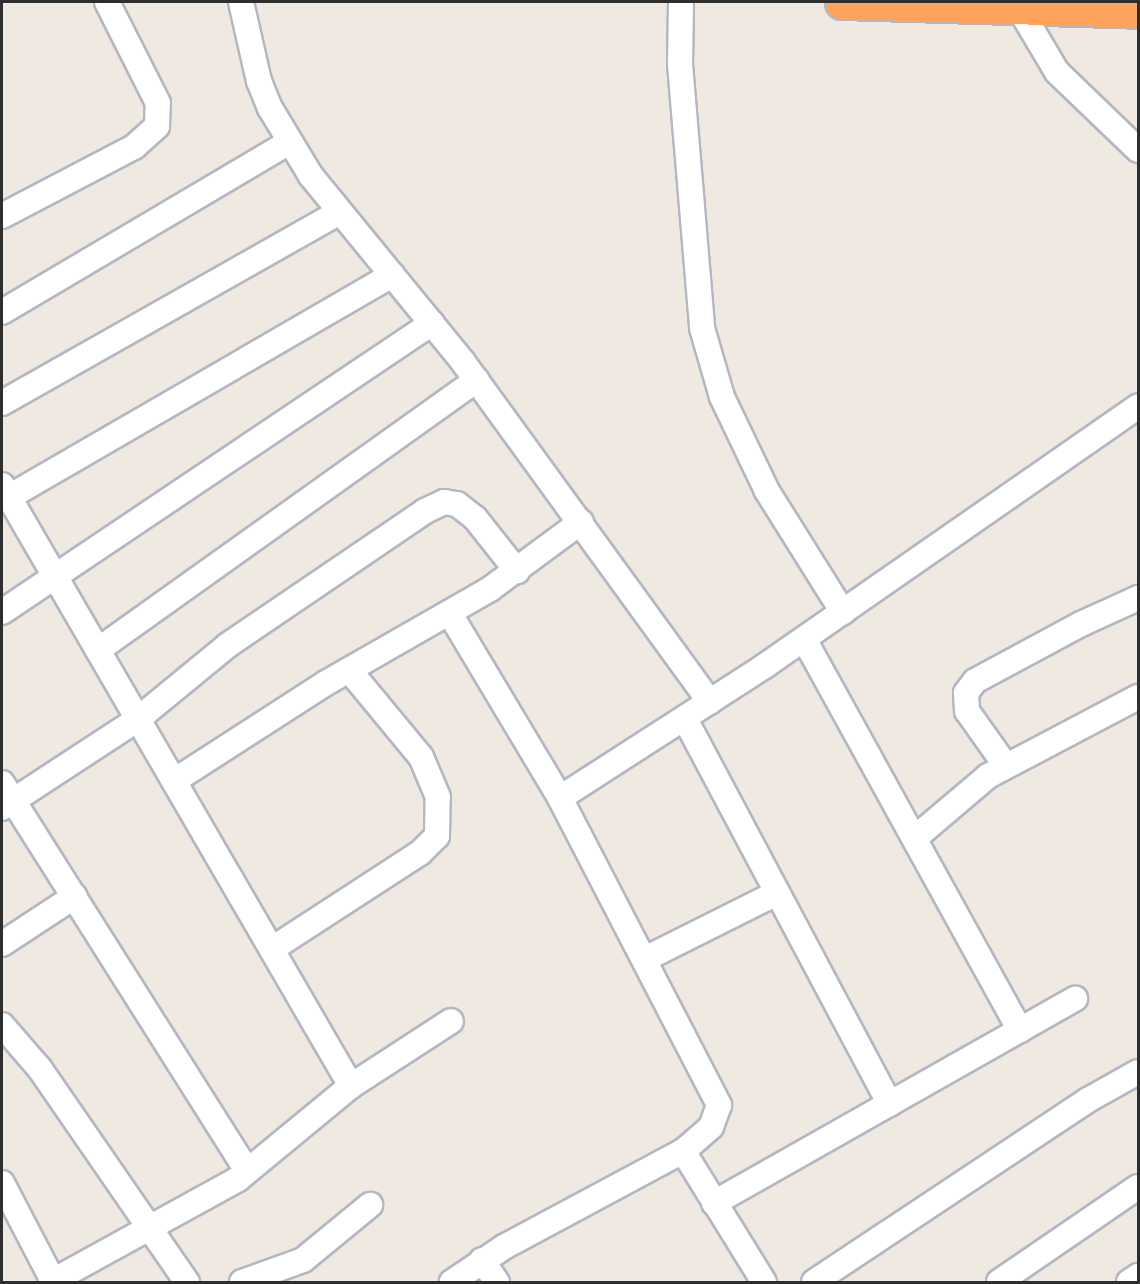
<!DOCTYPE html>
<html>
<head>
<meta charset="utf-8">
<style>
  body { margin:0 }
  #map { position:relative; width:1140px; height:1284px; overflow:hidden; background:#efe9e1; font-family:Quicksand,sans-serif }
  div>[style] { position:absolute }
  .roads { filter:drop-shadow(2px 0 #b4b7c1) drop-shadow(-2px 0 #b4b7c1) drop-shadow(0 2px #b4b7c1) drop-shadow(0 -2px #b4b7c1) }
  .street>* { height:24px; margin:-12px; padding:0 12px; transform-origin:12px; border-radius:12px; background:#fff }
  .highway>* { height:33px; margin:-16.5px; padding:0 16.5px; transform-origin:16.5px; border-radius:16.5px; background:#ffa35c }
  span { translate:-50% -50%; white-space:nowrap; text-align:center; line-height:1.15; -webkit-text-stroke:4.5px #fff; paint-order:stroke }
  .frame { position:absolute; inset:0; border:3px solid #2e2e2e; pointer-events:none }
</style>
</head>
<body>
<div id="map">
  <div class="roads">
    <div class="street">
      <div style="left:241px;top:2px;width:81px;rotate:77.2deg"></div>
      <div style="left:259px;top:81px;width:29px;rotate:68deg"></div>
      <div style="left:270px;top:108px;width:79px;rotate:58.9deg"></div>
      <div style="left:311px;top:176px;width:240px;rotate:50.7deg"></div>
      <div style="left:463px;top:362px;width:420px;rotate:54deg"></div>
      <div style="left:681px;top:2px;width:62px;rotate:90.9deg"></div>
      <div style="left:680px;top:64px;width:265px;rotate:85.2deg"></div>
      <div style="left:702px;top:328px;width:72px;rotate:73.8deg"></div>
      <div style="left:722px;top:397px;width:104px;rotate:64.4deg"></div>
      <div style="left:767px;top:491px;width:143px;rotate:57.9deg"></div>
      <div style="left:1019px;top:8px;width:74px;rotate:59.3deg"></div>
      <div style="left:1057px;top:72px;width:112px;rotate:43.9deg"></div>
      <div style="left:2px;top:216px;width:149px;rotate:-27.6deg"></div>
      <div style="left:134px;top:147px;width:31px;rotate:-42deg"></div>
      <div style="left:157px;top:126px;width:23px;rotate:-88deg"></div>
      <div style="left:158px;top:103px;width:113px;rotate:-116.8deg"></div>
      <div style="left:2px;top:312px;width:334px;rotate:-30.6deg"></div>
      <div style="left:2px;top:403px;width:388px;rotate:-29.5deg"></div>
      <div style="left:2px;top:485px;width:695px;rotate:59.86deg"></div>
      <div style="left:9px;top:497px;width:443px;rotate:-30.1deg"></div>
      <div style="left:2px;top:612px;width:518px;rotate:-33.9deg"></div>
      <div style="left:450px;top:614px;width:214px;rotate:59.1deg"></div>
      <div style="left:560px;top:798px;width:346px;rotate:62.6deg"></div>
      <div style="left:719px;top:1105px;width:23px;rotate:110deg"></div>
      <div style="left:711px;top:1127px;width:37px;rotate:139deg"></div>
      <div style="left:683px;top:1151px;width:203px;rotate:151.8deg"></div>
      <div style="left:504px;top:1247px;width:63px;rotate:146.1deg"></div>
      <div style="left:804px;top:639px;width:447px;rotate:61.1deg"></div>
      <div style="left:98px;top:650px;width:465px;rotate:-35.5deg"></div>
      <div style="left:685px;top:719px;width:436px;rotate:62deg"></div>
      <div style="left:1006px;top:766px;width:67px;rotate:-125.3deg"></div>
      <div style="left:967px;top:711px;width:18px;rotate:-93deg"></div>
      <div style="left:966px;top:693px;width:15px;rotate:-53deg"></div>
      <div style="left:975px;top:681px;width:120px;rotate:-28.3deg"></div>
      <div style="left:1081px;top:624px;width:63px;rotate:-24.5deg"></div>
      <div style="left:174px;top:781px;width:181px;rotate:-32.8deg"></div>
      <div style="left:326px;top:683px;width:189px;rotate:-29.8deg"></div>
      <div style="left:490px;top:589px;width:113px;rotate:-36.4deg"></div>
      <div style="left:2px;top:783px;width:459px;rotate:57.7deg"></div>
      <div style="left:560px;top:798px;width:245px;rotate:-32.8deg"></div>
      <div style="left:766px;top:665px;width:453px;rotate:-34.8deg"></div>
      <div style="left:2px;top:808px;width:163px;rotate:-33.2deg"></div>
      <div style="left:138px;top:719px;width:117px;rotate:-39.4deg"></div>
      <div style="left:228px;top:645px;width:238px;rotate:-34.2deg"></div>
      <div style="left:425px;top:511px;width:21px;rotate:-25deg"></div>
      <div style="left:444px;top:502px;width:13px;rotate:9deg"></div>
      <div style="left:457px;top:504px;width:23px;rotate:38deg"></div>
      <div style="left:475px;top:518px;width:68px;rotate:51.6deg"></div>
      <div style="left:915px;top:838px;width:96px;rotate:-40.3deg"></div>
      <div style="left:988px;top:776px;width:170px;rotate:-27.8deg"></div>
      <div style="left:2px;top:944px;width:87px;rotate:-33.3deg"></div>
      <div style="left:272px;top:949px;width:176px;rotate:-33deg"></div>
      <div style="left:420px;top:853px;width:24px;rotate:-45deg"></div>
      <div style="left:437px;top:836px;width:39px;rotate:-89deg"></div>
      <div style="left:438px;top:797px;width:43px;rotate:-113deg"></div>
      <div style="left:421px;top:757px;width:113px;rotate:-129.6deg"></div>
      <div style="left:645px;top:959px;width:148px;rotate:-26.6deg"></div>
      <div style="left:2px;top:1025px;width:58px;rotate:49.2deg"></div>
      <div style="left:40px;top:1069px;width:259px;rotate:55.4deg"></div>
      <div style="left:683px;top:1151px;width:154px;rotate:58.3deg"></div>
      <div style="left:2px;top:1183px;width:110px;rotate:62.5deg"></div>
      <div style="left:714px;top:1203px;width:415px;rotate:-29.5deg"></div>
      <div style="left:482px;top:1260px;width:27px;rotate:56deg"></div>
      <div style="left:51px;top:1282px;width:213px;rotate:-28.8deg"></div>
      <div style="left:238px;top:1179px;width:146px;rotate:-39.5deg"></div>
      <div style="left:351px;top:1086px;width:119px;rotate:-33deg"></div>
      <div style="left:242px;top:1282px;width:65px;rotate:-19.8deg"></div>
      <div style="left:303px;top:1260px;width:87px;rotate:-39.4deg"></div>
      <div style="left:814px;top:1282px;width:329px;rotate:-33.6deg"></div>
      <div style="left:1088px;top:1100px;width:57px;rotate:-29.2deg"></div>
      <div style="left:999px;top:1282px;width:168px;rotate:-34.4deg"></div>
      <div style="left:1129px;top:1282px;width:11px;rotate:-34deg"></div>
    </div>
    <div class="highway">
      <div style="left:842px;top:2px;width:296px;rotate:1.7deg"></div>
    </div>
  </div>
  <div class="frame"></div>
</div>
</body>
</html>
